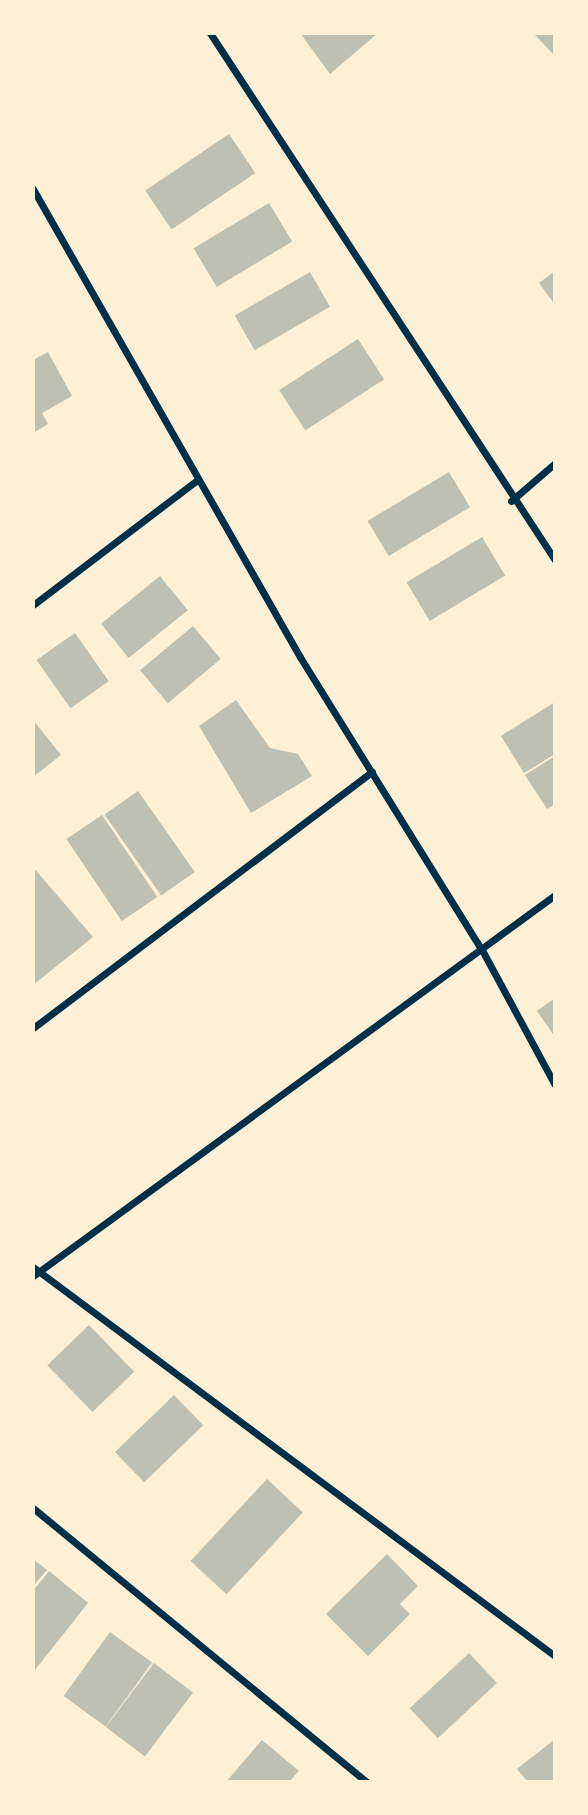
<!DOCTYPE html>
<html>
<head>
<meta charset="utf-8">
<style>
  body { margin:0 }
  #map { position:relative; width:588px; height:1815px; overflow:hidden; background:#fdf0d5; font-family:"Titillium Web",sans-serif }
  div>[style] { position:absolute }
  .building>* { inset:0; background:#bec0b2; transform-origin:0 0 }
  .minor>* { height:7px; margin:-3.5px; padding:0 3.5px; transform-origin:3.5px; border-radius:3.5px; background:#003049 }
  span { translate:-50% -50%; white-space:nowrap; text-align:center; line-height:1.15; -webkit-text-stroke:7px #fdf0d5; paint-order:stroke }
  .frame { position:absolute; inset:0; border:35px solid #fdf0d5; pointer-events:none }
</style>
</head>
<body>
<div id="map">
  <div class="building">
    <div style="clip-path:polygon(300px 33px,378px 33px,330px 74px)"></div>
    <div style="clip-path:polygon(533px 33px,555px 33px,555px 56px)"></div>
    <div style="left:229px;top:134px;width:47px;height:101px;rotate:56deg"></div>
    <div style="left:269px;top:203px;width:45px;height:88px;rotate:59deg"></div>
    <div style="clip-path:polygon(555px 271px,555px 305px,539px 283px)"></div>
    <div style="left:310px;top:272px;width:40px;height:87px;rotate:60deg"></div>
    <div style="left:358px;top:339px;width:48px;height:94px;rotate:57deg"></div>
    <div style="clip-path:polygon(48px 352px,72px 396px,42px 413px,48px 424px,33px 433px,33px 360px)"></div>
    <div style="left:449px;top:472px;width:41px;height:95px;rotate:59deg"></div>
    <div style="left:482px;top:537px;width:45px;height:88px;rotate:59deg"></div>
    <div style="left:160px;top:576px;width:44px;height:76px;rotate:51deg"></div>
    <div style="left:193px;top:626px;width:43px;height:69px;rotate:50deg"></div>
    <div style="left:75px;top:633px;width:59px;height:47px;rotate:55deg"></div>
    <div style="clip-path:polygon(236px 700px,270px 748px,298px 754px,312px 776px,251px 813px,199px 726px)"></div>
    <div style="clip-path:polygon(555px 702px,555px 754px,524px 773px,501px 736px)"></div>
    <div style="clip-path:polygon(33px 720px,61px 755px,33px 777px)"></div>
    <div style="clip-path:polygon(555px 756px,555px 804px,547px 809px,525px 775px)"></div>
    <div style="left:138px;top:791px;width:99px;height:41px;rotate:55deg"></div>
    <div style="left:102px;top:815px;width:99px;height:43px;rotate:56deg"></div>
    <div style="clip-path:polygon(33px 867px,93px 937px,33px 985px)"></div>
    <div style="clip-path:polygon(555px 998px,555px 1037px,537px 1011px)"></div>
    <div style="left:89px;top:1325px;width:65px;height:58px;rotate:46deg"></div>
    <div style="left:174px;top:1395px;width:42px;height:82px;rotate:46deg"></div>
    <div style="left:267px;top:1479px;width:49px;height:112px;rotate:43deg"></div>
    <div style="clip-path:polygon(387px 1554px,418px 1586px,400px 1604px,410px 1614px,368px 1656px,326px 1614px)"></div>
    <div style="clip-path:polygon(33px 1559px,47px 1570px,33px 1586px)"></div>
    <div style="clip-path:polygon(49px 1571px,88px 1603px,35px 1670px,33px 1591px)"></div>
    <div style="left:110px;top:1632px;width:52px;height:79px;rotate:36deg"></div>
    <div style="left:469px;top:1653px;width:41px;height:81px;rotate:47deg"></div>
    <div style="left:154px;top:1663px;width:49px;height:80px;rotate:37deg"></div>
    <div style="clip-path:polygon(555px 1739px,555px 1782px,528px 1782px,517px 1769px)"></div>
    <div style="clip-path:polygon(262px 1740px,299px 1771px,289px 1782px,226px 1782px)"></div>
  </div>
  <div class="minor">
    <div style="left:210px;top:33px;width:630px;rotate:56.79deg"></div>
    <div style="left:33px;top:189px;width:539px;rotate:60.29deg"></div>
    <div style="left:300px;top:657px;width:345px;rotate:58.2deg"></div>
    <div style="left:482px;top:950px;width:153px;rotate:61.6deg"></div>
    <div style="left:511px;top:501px;width:58px;rotate:-40.8deg"></div>
    <div style="left:33px;top:605px;width:206px;rotate:-37.3deg"></div>
    <div style="left:33px;top:1028px;width:425px;rotate:-37.1deg"></div>
    <div style="left:33px;top:1267px;width:651px;rotate:36.69deg"></div>
    <div style="left:33px;top:1276px;width:646px;rotate:-36.13deg"></div>
    <div style="left:33px;top:1508px;width:431px;rotate:39.4deg"></div>
  </div>
  <div class="frame"></div>
</div>
</body>
</html>
